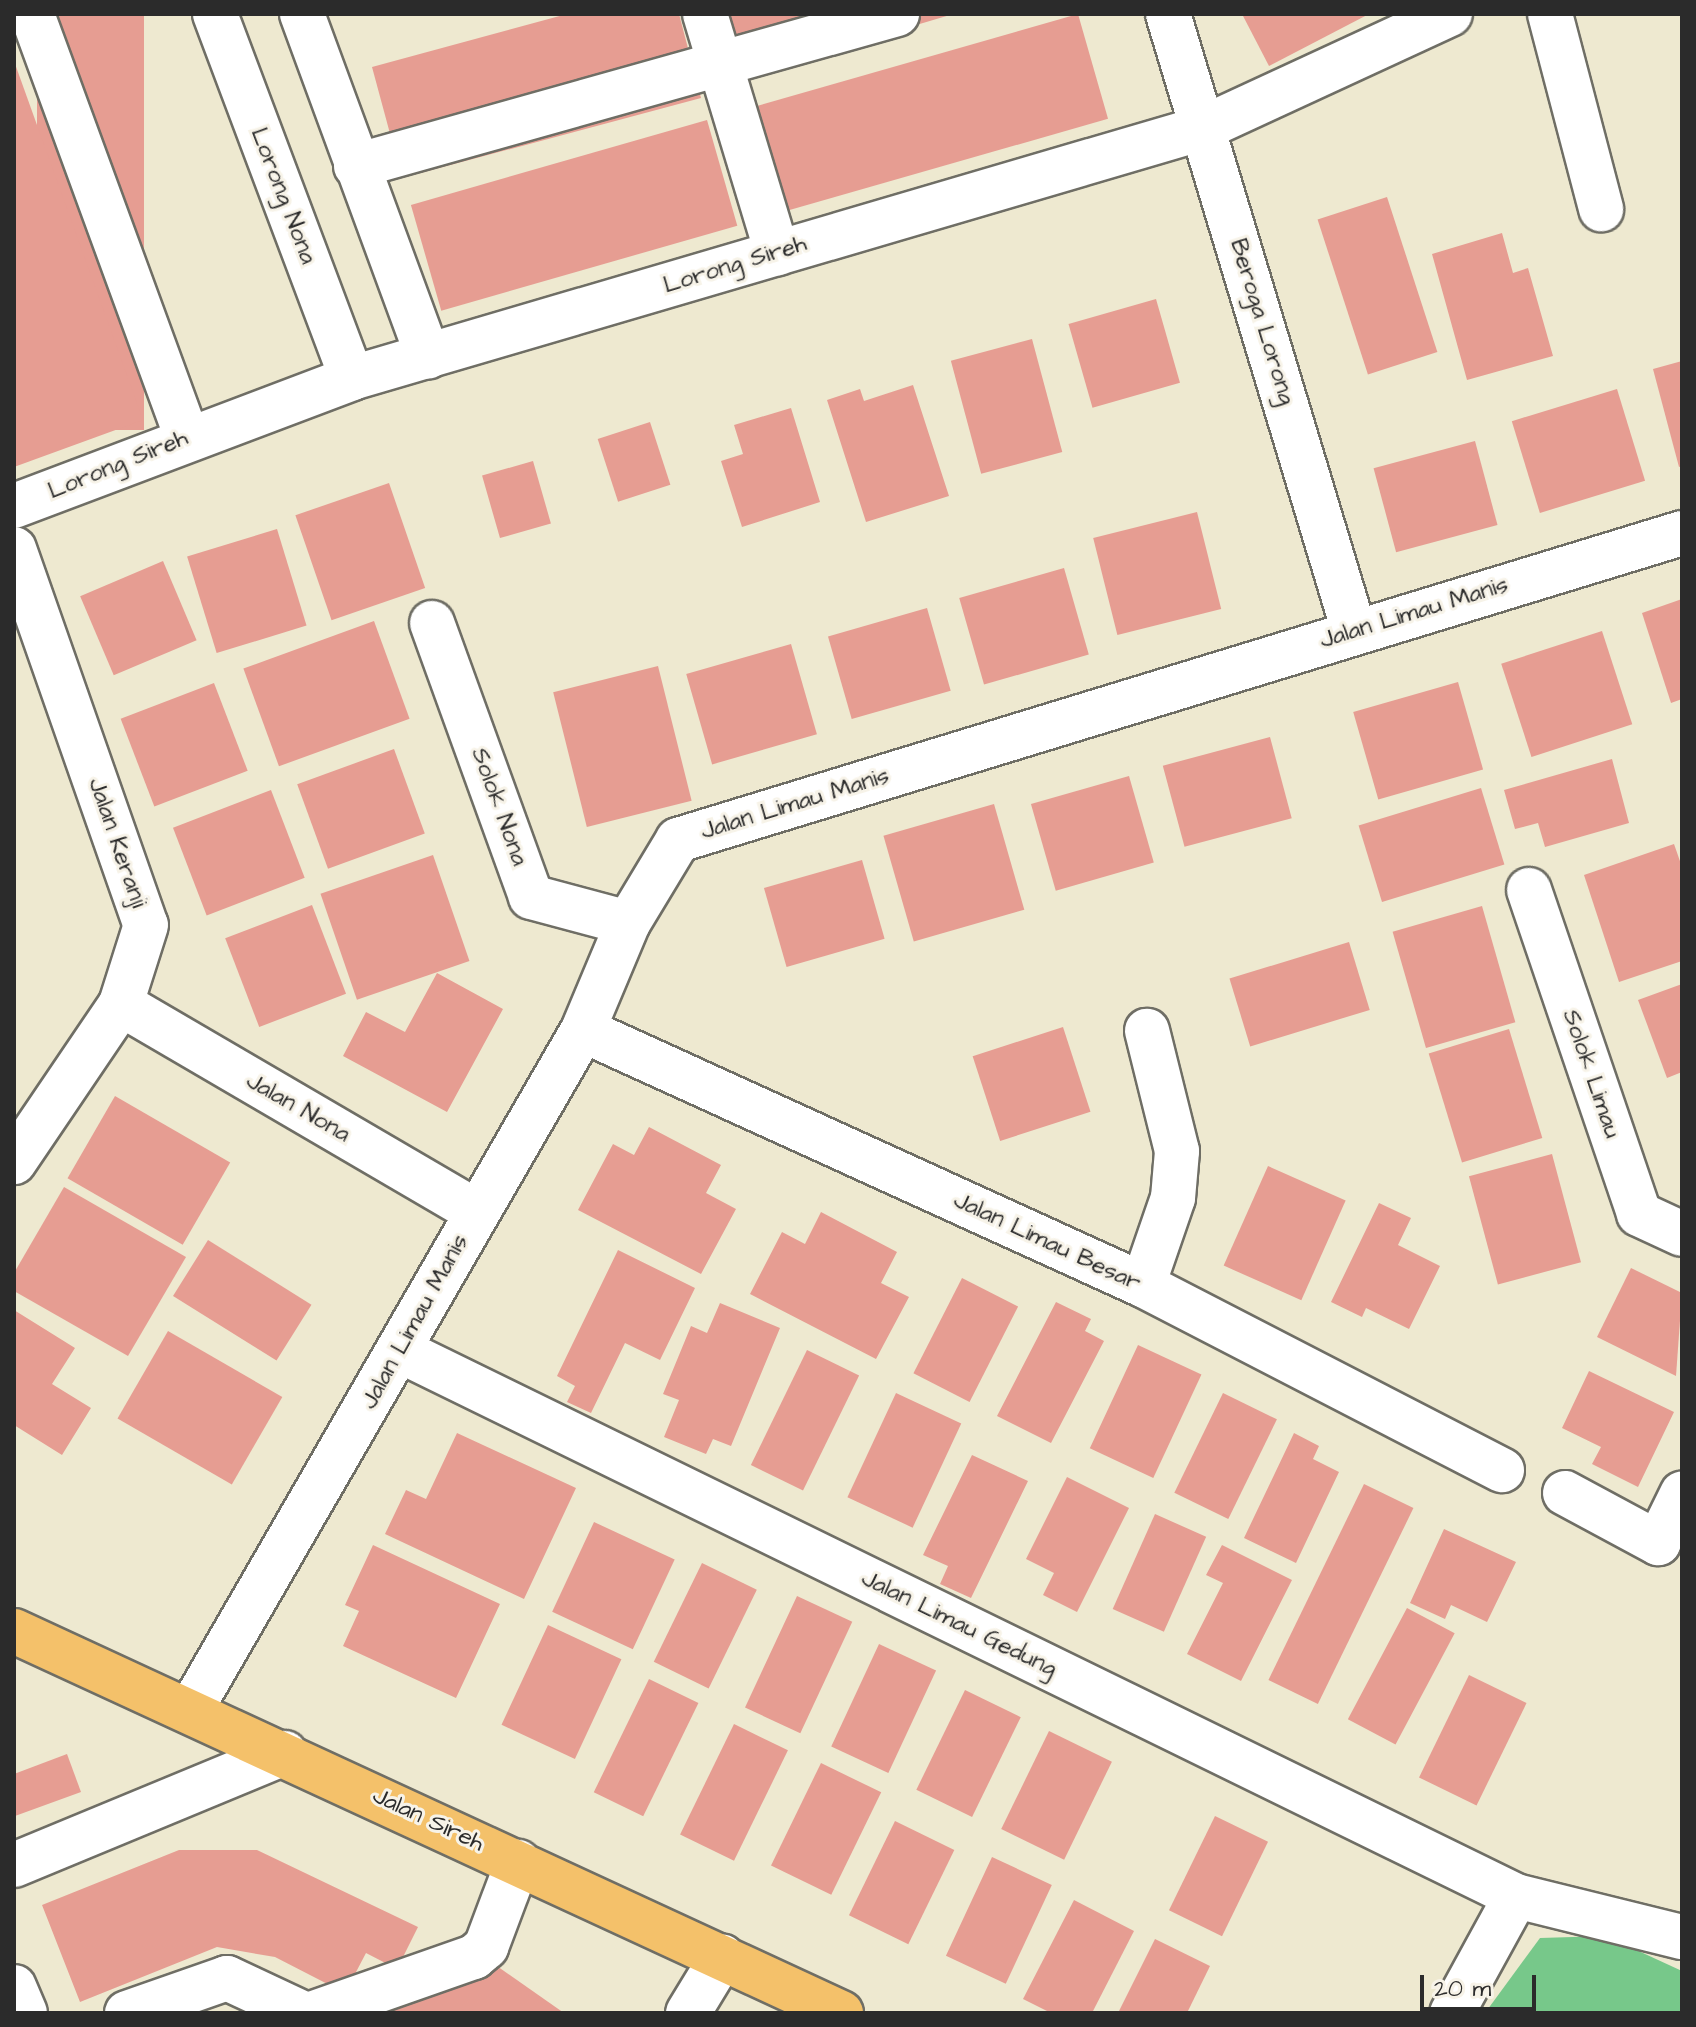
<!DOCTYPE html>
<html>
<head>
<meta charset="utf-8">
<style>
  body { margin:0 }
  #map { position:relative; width:1696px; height:2027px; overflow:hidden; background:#eee9d0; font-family:"Architects Daughter",sans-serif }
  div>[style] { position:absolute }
  .green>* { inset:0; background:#77c88a }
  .building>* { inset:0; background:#e69d92; transform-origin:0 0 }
  .roads { filter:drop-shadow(2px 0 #6f6e65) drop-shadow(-2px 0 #6f6e65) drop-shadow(0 2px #6f6e65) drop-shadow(0 -2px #6f6e65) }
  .minor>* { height:44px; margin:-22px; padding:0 22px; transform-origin:22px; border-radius:22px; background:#fff }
  .highway>* { height:44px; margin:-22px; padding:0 22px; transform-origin:22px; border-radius:22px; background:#f4c16a }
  span { translate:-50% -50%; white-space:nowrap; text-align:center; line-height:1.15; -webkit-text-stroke:6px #f7f3e8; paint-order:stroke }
  .street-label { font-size:24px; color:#2b2b2b }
  .frame { position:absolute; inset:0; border:16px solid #2b2b2b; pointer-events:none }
  .scale { position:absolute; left:1420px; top:1975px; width:116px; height:36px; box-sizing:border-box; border:4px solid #2b2b2b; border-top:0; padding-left:10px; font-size:24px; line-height:28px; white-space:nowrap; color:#2b2b2b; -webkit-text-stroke:6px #f7f3e8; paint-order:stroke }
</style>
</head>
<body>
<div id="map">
  <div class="green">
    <div style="clip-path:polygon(1606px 1936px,1682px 1971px,1682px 2013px,1485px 2013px,1540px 1938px)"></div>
  </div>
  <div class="building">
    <div style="left:37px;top:14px;width:107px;height:416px"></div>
    <div style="clip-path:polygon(567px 14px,679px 14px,701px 98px,402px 178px,372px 67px)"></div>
    <div style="clip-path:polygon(715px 14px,949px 14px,950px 15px,734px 79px)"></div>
    <div style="left:1078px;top:14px;width:109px;height:344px;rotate:74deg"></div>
    <div style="clip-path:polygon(1242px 14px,1369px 14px,1269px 66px)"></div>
    <div style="clip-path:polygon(14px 61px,143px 420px,14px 467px)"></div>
    <div style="left:707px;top:120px;width:110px;height:308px;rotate:74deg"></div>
    <div style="left:1387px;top:197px;width:163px;height:73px;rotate:72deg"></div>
    <div style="clip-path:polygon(1502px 233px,1513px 273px,1528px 268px,1553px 356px,1467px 380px,1432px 254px)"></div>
    <div style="left:1156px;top:299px;width:87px;height:91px;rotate:74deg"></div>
    <div style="left:1032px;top:339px;width:117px;height:84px;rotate:75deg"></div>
    <div style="clip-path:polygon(1682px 361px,1682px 466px,1679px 467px,1653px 369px)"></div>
    <div style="clip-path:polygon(913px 385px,949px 496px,866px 522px,827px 400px,860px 389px,864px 401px)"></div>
    <div style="left:1617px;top:389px;width:96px;height:110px;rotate:73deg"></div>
    <div style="clip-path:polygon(791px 408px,820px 502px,742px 527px,721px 461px,743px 454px,734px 425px)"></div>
    <div style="left:650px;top:422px;width:66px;height:55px;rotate:72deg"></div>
    <div style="left:1475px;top:441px;width:87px;height:105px;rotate:75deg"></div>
    <div style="left:533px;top:461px;width:65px;height:53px;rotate:74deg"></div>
    <div style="left:389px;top:483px;width:111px;height:99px;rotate:71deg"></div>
    <div style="left:1197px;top:512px;width:100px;height:107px;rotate:76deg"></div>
    <div style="left:277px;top:529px;width:101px;height:94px;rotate:73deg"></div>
    <div style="left:163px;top:561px;width:86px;height:90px;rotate:67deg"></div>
    <div style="left:1064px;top:568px;width:90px;height:109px;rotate:74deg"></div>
    <div style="clip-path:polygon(1682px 599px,1682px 699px,1671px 703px,1642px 613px)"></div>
    <div style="left:927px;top:608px;width:86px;height:103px;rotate:74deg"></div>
    <div style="left:374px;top:621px;width:104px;height:139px;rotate:70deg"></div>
    <div style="left:1602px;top:631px;width:98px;height:106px;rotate:72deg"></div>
    <div style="left:791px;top:644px;width:94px;height:109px;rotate:74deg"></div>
    <div style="left:658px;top:666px;width:139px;height:108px;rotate:76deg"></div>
    <div style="left:1458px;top:682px;width:91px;height:109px;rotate:74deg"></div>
    <div style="left:214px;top:683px;width:94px;height:100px;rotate:69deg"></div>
    <div style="left:1270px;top:737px;width:84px;height:111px;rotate:75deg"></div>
    <div style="left:394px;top:749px;width:90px;height:103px;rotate:70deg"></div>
    <div style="clip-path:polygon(1612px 759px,1629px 823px,1545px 847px,1538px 823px,1515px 829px,1504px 790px)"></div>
    <div style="left:1129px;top:776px;width:90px;height:102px;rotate:74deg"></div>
    <div style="left:1481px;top:788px;width:80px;height:128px;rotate:73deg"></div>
    <div style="left:271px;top:790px;width:94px;height:105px;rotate:69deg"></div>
    <div style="left:994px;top:804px;width:110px;height:115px;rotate:74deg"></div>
    <div style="clip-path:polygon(1674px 844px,1682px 867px,1682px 961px,1619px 982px,1584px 875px)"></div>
    <div style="left:433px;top:855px;width:112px;height:119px;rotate:71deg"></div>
    <div style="left:862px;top:860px;width:82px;height:102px;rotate:74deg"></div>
    <div style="left:312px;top:905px;width:95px;height:93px;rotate:69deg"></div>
    <div style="left:1482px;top:906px;width:121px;height:93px;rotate:74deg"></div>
    <div style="left:1349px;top:942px;width:71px;height:125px;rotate:73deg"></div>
    <div style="clip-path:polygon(437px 973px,503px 1009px,447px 1112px,343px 1056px,366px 1012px,405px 1032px)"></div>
    <div style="clip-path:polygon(1682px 984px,1682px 1072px,1667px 1078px,1638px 1000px)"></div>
    <div style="left:1063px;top:1027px;width:89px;height:95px;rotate:72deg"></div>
    <div style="left:1509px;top:1029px;width:114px;height:84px;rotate:73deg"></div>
    <div style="left:115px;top:1096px;width:133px;height:95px;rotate:30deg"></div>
    <div style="clip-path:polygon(649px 1127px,721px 1165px,706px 1193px,736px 1209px,701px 1274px,578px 1210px,613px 1144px,634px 1155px)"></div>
    <div style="left:1552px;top:1154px;width:112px;height:86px;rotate:75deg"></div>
    <div style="left:1268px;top:1166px;width:85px;height:109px;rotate:24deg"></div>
    <div style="clip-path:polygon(64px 1187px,186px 1257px,128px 1356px,14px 1291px,14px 1273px)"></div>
    <div style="clip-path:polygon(1379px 1203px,1411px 1218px,1398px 1245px,1440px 1266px,1409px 1329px,1366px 1308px,1362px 1317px,1331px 1302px)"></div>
    <div style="clip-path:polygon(821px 1212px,897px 1252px,881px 1283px,909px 1297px,876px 1359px,750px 1294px,782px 1232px,805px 1244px)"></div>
    <div style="left:208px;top:1240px;width:122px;height:66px;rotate:32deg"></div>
    <div style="clip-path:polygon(618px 1250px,695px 1288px,660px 1360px,625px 1343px,591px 1413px,567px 1402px,575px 1386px,557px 1376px)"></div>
    <div style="clip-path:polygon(1631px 1268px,1682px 1293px,1676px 1376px,1597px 1337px)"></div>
    <div style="left:962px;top:1278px;width:63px;height:107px;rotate:27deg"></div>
    <div style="clip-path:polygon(1056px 1302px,1091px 1319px,1085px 1331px,1104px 1341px,1051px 1443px,997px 1416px)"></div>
    <div style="clip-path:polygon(720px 1303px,780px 1328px,731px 1446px,713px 1439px,706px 1454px,664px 1437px,679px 1400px,663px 1394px,691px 1326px,707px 1333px)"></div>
    <div style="clip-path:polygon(14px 1310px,75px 1348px,52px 1384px,91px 1408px,62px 1455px,14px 1425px)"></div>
    <div style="left:168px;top:1331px;width:132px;height:101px;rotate:30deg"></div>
    <div style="left:1138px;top:1345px;width:70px;height:114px;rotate:25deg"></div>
    <div style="left:807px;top:1350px;width:58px;height:128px;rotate:26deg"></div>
    <div style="clip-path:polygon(1589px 1371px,1674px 1412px,1638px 1487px,1592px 1464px,1601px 1447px,1562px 1428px)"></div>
    <div style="left:896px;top:1393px;width:72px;height:115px;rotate:25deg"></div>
    <div style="left:1223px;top:1393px;width:60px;height:111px;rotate:26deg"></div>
    <div style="clip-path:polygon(457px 1433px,576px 1488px,524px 1599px,385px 1534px,406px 1490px,426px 1499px)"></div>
    <div style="clip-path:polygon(1294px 1433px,1319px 1446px,1313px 1459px,1339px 1472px,1296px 1563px,1244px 1538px)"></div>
    <div style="clip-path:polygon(972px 1455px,1028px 1481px,971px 1598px,940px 1584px,948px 1566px,923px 1555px)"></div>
    <div style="clip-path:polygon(1067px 1477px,1129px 1508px,1077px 1612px,1043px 1595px,1054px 1573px,1026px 1559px)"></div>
    <div style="left:1364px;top:1484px;width:55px;height:218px;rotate:26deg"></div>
    <div style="left:1155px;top:1514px;width:56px;height:104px;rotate:24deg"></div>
    <div style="left:594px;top:1522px;width:89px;height:99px;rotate:25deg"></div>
    <div style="clip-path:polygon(1444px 1529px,1516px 1562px,1487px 1622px,1451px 1605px,1445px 1619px,1410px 1603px)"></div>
    <div style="clip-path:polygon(373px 1545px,500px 1604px,456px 1698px,343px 1646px,359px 1611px,345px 1605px)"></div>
    <div style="clip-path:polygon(1222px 1545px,1292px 1580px,1241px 1681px,1187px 1654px,1223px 1583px,1206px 1575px)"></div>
    <div style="left:702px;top:1563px;width:61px;height:110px;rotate:26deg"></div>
    <div style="left:797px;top:1596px;width:61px;height:123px;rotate:25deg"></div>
    <div style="left:1407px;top:1608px;width:54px;height:126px;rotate:28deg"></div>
    <div style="left:548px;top:1625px;width:81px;height:110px;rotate:25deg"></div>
    <div style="left:879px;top:1644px;width:63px;height:113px;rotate:25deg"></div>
    <div style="left:1469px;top:1675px;width:64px;height:114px;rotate:26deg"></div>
    <div style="left:649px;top:1679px;width:55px;height:126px;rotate:26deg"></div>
    <div style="left:965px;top:1690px;width:62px;height:111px;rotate:26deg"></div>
    <div style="left:734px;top:1724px;width:60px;height:123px;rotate:26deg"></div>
    <div style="left:1049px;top:1731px;width:70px;height:109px;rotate:26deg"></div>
    <div style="clip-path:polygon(67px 1754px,81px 1792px,15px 1816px,14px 1774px)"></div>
    <div style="left:821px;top:1763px;width:67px;height:114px;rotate:26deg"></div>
    <div style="left:1215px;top:1816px;width:59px;height:105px;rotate:26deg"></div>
    <div style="left:895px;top:1821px;width:66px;height:105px;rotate:26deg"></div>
    <div style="clip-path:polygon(179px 1850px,257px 1850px,418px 1927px,397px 1969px,366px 1953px,345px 1993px,275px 1957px,217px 1947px,80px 2002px,42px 1905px)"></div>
    <div style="left:992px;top:1857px;width:66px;height:109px;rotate:25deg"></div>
    <div style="clip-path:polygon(1074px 1900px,1134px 1931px,1092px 2013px,1051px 2013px,1023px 1999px)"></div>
    <div style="clip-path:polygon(1155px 1939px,1210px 1966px,1187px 2013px,1118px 2013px)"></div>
    <div style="clip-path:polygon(487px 1959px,564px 2013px,379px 2013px)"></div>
  </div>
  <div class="roads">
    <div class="minor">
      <div style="left:32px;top:14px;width:451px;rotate:69.9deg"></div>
      <div style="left:215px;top:14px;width:389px;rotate:69.4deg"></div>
      <div style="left:302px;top:14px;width:365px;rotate:69.8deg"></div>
      <div style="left:705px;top:14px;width:250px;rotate:73.2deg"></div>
      <div style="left:1168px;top:14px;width:644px;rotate:73.22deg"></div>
      <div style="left:1550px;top:14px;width:202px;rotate:75.3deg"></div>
      <div style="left:356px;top:166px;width:562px;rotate:-15.69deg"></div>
      <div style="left:14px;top:506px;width:361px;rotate:-20.7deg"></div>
      <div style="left:352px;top:378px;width:887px;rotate:-16.37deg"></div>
      <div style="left:1203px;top:128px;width:272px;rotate:-24.8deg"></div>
      <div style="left:14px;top:549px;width:398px;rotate:70.7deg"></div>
      <div style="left:146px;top:925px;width:83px;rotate:107.6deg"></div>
      <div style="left:121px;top:1004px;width:191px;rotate:124.1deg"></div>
      <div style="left:432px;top:623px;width:291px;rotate:70.1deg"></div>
      <div style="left:531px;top:897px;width:100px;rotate:15deg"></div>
      <div style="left:1529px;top:890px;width:342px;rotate:71.2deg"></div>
      <div style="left:1639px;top:1214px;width:47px;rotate:24.9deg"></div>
      <div style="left:121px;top:1004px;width:410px;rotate:30.3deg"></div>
      <div style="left:583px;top:1030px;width:615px;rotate:24.48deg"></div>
      <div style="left:1143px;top:1285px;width:404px;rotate:27.3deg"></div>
      <div style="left:1143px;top:1285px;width:92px;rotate:-71deg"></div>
      <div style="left:1173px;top:1198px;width:47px;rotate:-85.1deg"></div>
      <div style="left:1177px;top:1151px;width:124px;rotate:-104deg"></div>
      <div style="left:401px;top:1351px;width:1241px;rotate:26.05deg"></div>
      <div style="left:1516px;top:1896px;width:171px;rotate:13.9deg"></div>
      <div style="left:1565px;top:1493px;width:106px;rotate:28.3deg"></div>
      <div style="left:1658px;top:1543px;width:55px;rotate:-63.9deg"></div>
      <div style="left:191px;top:1709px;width:784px;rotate:-60deg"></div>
      <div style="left:583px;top:1030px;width:116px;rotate:-67.2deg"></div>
      <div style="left:628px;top:923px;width:97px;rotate:-58.9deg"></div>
      <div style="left:678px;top:840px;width:1050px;rotate:-17deg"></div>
      <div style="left:14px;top:1865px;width:293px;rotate:-22.5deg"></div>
      <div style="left:14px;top:1987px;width:28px;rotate:67deg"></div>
      <div style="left:127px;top:2013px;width:106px;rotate:-19.3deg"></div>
      <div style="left:227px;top:1978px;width:83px;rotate:25deg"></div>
      <div style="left:314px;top:2013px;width:170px;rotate:-19.3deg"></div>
      <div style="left:474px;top:1957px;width:16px;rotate:-40deg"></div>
      <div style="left:486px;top:1947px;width:91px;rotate:-69.4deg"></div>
      <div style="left:688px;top:2013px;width:66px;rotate:-58.7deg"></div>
      <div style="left:1452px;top:2013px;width:133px;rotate:-61.3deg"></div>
    </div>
    <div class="highway">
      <div style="left:14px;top:1631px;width:911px;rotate:24.79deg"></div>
    </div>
  </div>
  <div class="street-label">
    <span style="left:283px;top:196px;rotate:69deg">Lorong Nona</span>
    <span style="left:735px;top:265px;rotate:-17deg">Lorong Sireh</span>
    <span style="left:1262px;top:322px;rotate:73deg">Beroga Lorong</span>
    <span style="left:118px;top:465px;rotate:-22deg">Lorong Sireh</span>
    <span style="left:1414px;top:613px;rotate:-17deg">Jalan Limau Manis</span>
    <span style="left:795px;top:804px;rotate:-17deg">Jalan Limau Manis</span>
    <span style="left:499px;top:807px;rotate:70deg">Solok Nona</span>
    <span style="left:117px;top:843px;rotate:71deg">Jalan Keranji</span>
    <span style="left:1591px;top:1074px;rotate:71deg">Solok Limau</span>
    <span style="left:298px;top:1108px;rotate:30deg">Jalan Nona</span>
    <span style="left:1047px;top:1242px;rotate:25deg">Jalan Limau Besar</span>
    <span style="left:415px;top:1322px;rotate:-61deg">Jalan Limau Manis</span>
    <span style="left:959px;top:1624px;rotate:26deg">Jalan Limau Gedung</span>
    <span style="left:428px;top:1820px;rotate:25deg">Jalan Sireh</span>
  </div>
  <div class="frame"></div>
  <div class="scale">20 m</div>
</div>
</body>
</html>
